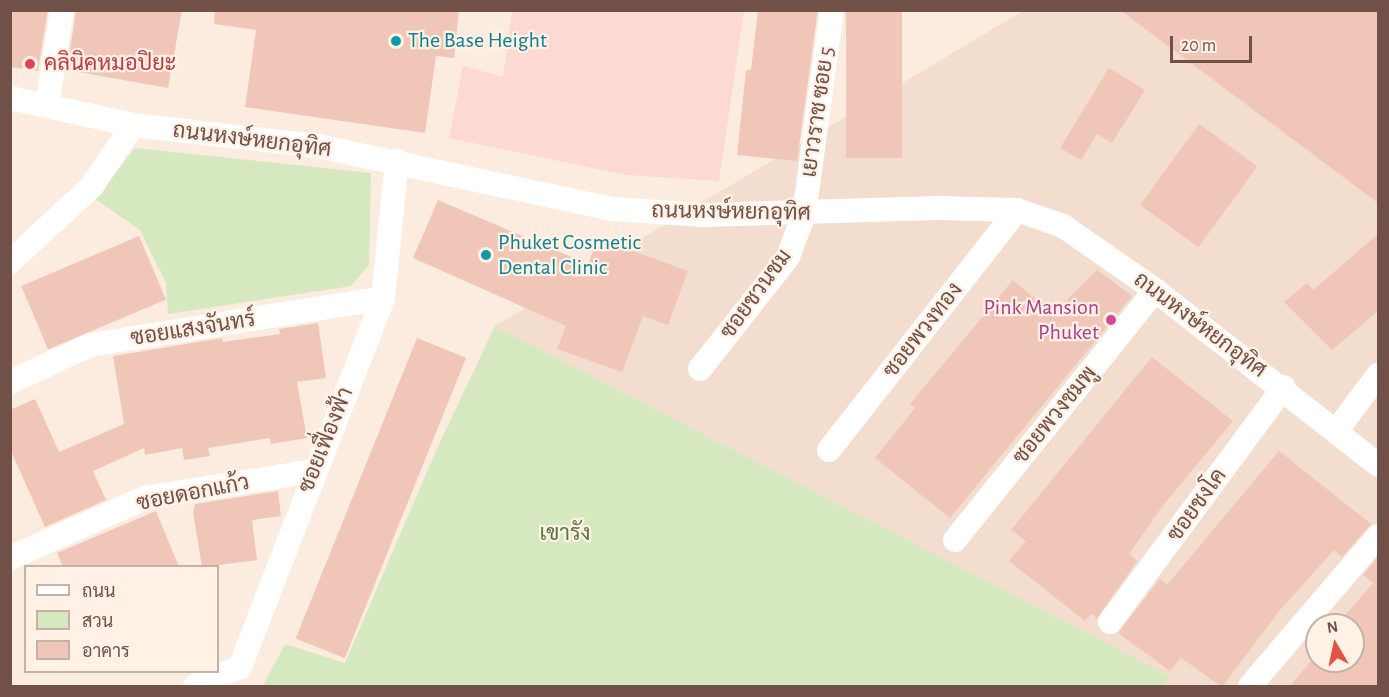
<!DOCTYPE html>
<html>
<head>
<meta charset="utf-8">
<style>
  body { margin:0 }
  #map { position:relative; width:1389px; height:697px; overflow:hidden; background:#fbecdf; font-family:"Alegreya Sans",Sarabun,sans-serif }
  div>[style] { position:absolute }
  .residential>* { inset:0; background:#f3ddce }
  .commercial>* { inset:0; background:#fcd9d3 }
  .green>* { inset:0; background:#d6e8bf }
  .building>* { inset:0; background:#f0c6b8; transform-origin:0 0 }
  .street>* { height:24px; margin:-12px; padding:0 12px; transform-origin:12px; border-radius:12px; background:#fff }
  .dots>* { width:16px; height:16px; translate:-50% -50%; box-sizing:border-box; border:3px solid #fff1e5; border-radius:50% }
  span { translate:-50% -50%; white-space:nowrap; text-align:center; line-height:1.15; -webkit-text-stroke:4.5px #fff1e5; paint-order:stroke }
  .culture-label { font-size:22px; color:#0d838f }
  .left { translate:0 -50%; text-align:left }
  .health-label { font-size:22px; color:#be3a42 }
  .street-label { font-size:22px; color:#715048 }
  .hotel-label { font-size:22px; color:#b23c85 }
  .right { translate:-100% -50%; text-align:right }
  .park-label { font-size:22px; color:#587741 }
  .frame { position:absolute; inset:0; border:12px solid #715048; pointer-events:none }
  .legend { position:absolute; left:24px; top:565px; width:195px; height:108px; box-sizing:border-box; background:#fff1e5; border:2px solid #c6b1a6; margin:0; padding:8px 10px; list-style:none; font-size:18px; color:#715048 }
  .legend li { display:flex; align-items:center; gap:12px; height:30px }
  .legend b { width:30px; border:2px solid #c6b1a6 }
  .north { position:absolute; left:1305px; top:613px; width:60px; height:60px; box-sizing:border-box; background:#fff1e5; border:2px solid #c6b1a6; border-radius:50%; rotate:351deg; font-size:16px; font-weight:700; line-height:24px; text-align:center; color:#715048 }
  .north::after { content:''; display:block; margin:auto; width:21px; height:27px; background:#e45246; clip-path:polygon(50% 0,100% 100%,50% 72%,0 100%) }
  .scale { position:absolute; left:1170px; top:36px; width:82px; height:27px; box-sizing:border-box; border:3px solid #715048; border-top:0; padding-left:8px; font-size:18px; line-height:21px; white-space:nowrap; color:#715048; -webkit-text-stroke:4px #fff1e5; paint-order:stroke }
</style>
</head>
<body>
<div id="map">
  <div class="residential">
    <div style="clip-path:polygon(evenodd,1023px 11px,1378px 11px,1378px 686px,1164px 686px,1170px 676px,495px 326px,1023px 11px,1317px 625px,1353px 625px,1353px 661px,1317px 661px,1317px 625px)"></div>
  </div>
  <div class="commercial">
    <div style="clip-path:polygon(512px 11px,744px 11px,719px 181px,627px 175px,449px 138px,463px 66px,503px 77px)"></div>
  </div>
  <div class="green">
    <div style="clip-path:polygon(135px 148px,371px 173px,369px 265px,351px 286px,168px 314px,166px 283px,140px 230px,95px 199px)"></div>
    <div style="clip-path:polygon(495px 326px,1170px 676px,1164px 686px,263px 686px,285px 644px,345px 663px,435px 453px)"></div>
  </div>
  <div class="building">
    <div style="clip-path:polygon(10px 10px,48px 10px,38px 71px,10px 67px)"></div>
    <div style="clip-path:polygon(76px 10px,182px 10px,168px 88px,67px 70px)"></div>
    <div style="clip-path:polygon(215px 10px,459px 10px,454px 58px,436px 56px,425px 133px,245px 107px,256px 30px,214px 24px)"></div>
    <div style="clip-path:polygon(758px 10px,818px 10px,797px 161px,737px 155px,746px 70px,751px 70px)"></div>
    <div style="left:846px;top:10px;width:56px;height:148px"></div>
    <div style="clip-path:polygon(1120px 10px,1378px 10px,1378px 203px)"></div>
    <div style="clip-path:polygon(1109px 68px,1145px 90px,1112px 143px,1097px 134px,1081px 160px,1060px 148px)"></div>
    <div style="left:1199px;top:124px;width:72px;height:100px;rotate:36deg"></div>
    <div style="clip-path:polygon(438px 200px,588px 264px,598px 238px,688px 271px,668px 325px,643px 316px,622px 372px,557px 349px,566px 326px,413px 258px)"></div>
    <div style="clip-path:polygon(1378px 234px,1378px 311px,1332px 350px,1284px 302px,1307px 283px,1313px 290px)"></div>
    <div style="left:139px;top:236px;width:69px;height:128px;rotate:67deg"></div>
    <div style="clip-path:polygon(1097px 270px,1132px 296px,950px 518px,875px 458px,915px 408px,910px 404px,1013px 280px,1053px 314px)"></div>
    <div style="clip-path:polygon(318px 323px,326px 378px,297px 382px,307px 438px,271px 444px,270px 438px,208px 448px,210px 456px,184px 460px,182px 448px,145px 455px,144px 448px,93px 471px,106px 500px,45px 527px,10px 449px,10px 410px,35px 399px,59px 452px,124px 424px,113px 356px,222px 338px,223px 342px,280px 334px,279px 329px)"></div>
    <div style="left:417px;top:338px;width:53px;height:324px;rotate:22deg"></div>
    <div style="clip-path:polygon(1152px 357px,1233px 421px,1161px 508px,1129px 554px,1137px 561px,1097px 618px,1091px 614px,1085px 621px,1009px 561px,1026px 541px,1011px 530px)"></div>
    <div style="clip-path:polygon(1279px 451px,1371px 524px,1342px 557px,1334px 550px,1280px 610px,1222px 687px,1181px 658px,1170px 671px,1118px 633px,1160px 579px,1167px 585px)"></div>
    <div style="clip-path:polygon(278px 491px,281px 516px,252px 520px,257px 560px,202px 567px,193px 512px,195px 504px)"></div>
    <div style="clip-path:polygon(156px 511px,179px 567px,63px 567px,57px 553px)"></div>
    <div style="clip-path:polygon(1378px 557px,1378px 687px,1289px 687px,1317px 654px,1317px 661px,1353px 661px,1353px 625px,1337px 625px,1373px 583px,1363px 575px)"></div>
  </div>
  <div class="street">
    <div style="left:10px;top:98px;width:126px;rotate:12.4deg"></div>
    <div style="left:133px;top:125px;width:186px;rotate:6.5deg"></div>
    <div style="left:318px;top:146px;width:301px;rotate:12.1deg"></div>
    <div style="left:612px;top:209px;width:91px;rotate:3.8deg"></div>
    <div style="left:703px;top:215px;width:234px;rotate:-1.7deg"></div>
    <div style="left:937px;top:208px;width:80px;rotate:1.4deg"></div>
    <div style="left:1017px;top:210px;width:49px;rotate:19.2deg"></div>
    <div style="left:1063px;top:226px;width:112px;rotate:34.8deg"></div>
    <div style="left:1155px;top:290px;width:283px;rotate:38.1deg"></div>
    <div style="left:47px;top:106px;width:97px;rotate:-81.1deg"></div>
    <div style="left:10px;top:262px;width:112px;rotate:-42.8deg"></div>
    <div style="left:92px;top:186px;width:73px;rotate:-56.1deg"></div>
    <div style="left:700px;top:369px;width:142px;rotate:-51.8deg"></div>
    <div style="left:788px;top:257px;width:46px;rotate:-69.6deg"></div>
    <div style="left:804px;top:214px;width:206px;rotate:-82.2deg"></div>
    <div style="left:10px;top:382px;width:88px;rotate:-24.8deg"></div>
    <div style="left:90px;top:345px;width:297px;rotate:-9.1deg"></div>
    <div style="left:1337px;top:430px;width:69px;rotate:-53.3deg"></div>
    <div style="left:829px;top:450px;width:305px;rotate:-51.9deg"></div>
    <div style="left:955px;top:540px;width:320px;rotate:-51.3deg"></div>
    <div style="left:10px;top:558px;width:148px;rotate:-24deg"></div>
    <div style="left:145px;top:498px;width:171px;rotate:-9.1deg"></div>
    <div style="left:1110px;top:622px;width:292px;rotate:-53.5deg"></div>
    <div style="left:195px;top:686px;width:49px;rotate:-22.9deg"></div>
    <div style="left:240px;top:667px;width:396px;rotate:-68.8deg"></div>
    <div style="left:383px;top:298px;width:138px;rotate:-84.2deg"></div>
    <div style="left:1250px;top:686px;width:197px;rotate:-49.5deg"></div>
  </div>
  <div class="dots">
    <div style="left:396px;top:41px;background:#0f9aa8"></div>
    <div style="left:30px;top:64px;background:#e0444e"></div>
    <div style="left:486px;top:255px;background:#0f9aa8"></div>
    <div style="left:1111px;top:320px;background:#d1479c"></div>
  </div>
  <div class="culture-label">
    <span class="left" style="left:408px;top:41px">The Base Height</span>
    <span class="left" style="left:498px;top:255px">Phuket Cosmetic<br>Dental Clinic</span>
  </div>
  <div class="health-label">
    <span class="left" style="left:44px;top:64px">คลินิคหมอปิยะ</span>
  </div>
  <div class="street-label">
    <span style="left:818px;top:112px;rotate:-82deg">เยาวราช ซอย 5</span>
    <span style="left:252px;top:140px;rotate:7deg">ถนนหงษ์หยกอุทิศ</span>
    <span style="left:731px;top:212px;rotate:1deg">ถนนหงษ์หยกอุทิศ</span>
    <span style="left:756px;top:294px;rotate:-54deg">ซอยชวนชม</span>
    <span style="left:1200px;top:325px;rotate:37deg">ถนนหงษ์หยกอุทิศ</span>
    <span style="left:193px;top:329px;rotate:-9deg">ซอยแสงจันทร์</span>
    <span style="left:923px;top:330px;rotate:-52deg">ซอยพวงทอง</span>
    <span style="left:1055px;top:415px;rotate:-51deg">ซอยพวงชมพู</span>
    <span style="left:326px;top:440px;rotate:-68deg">ซอยเฟื่องฟ้า</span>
    <span style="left:193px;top:493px;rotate:-11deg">ซอยดอกแก้ว</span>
    <span style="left:1197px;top:505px;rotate:-54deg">ซอยชงโค</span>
  </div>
  <div class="hotel-label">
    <span class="right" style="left:1099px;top:320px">Pink Mansion<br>Phuket</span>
  </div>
  <div class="park-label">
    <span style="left:565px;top:534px">เขารัง</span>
  </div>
  <div class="frame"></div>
  <ul class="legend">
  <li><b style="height:8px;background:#fff"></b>ถนน</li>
  <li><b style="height:16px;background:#d6e8bf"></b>สวน</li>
  <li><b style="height:16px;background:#f0c6b8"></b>อาคาร</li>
  </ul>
  <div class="north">N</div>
  <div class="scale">20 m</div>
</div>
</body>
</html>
